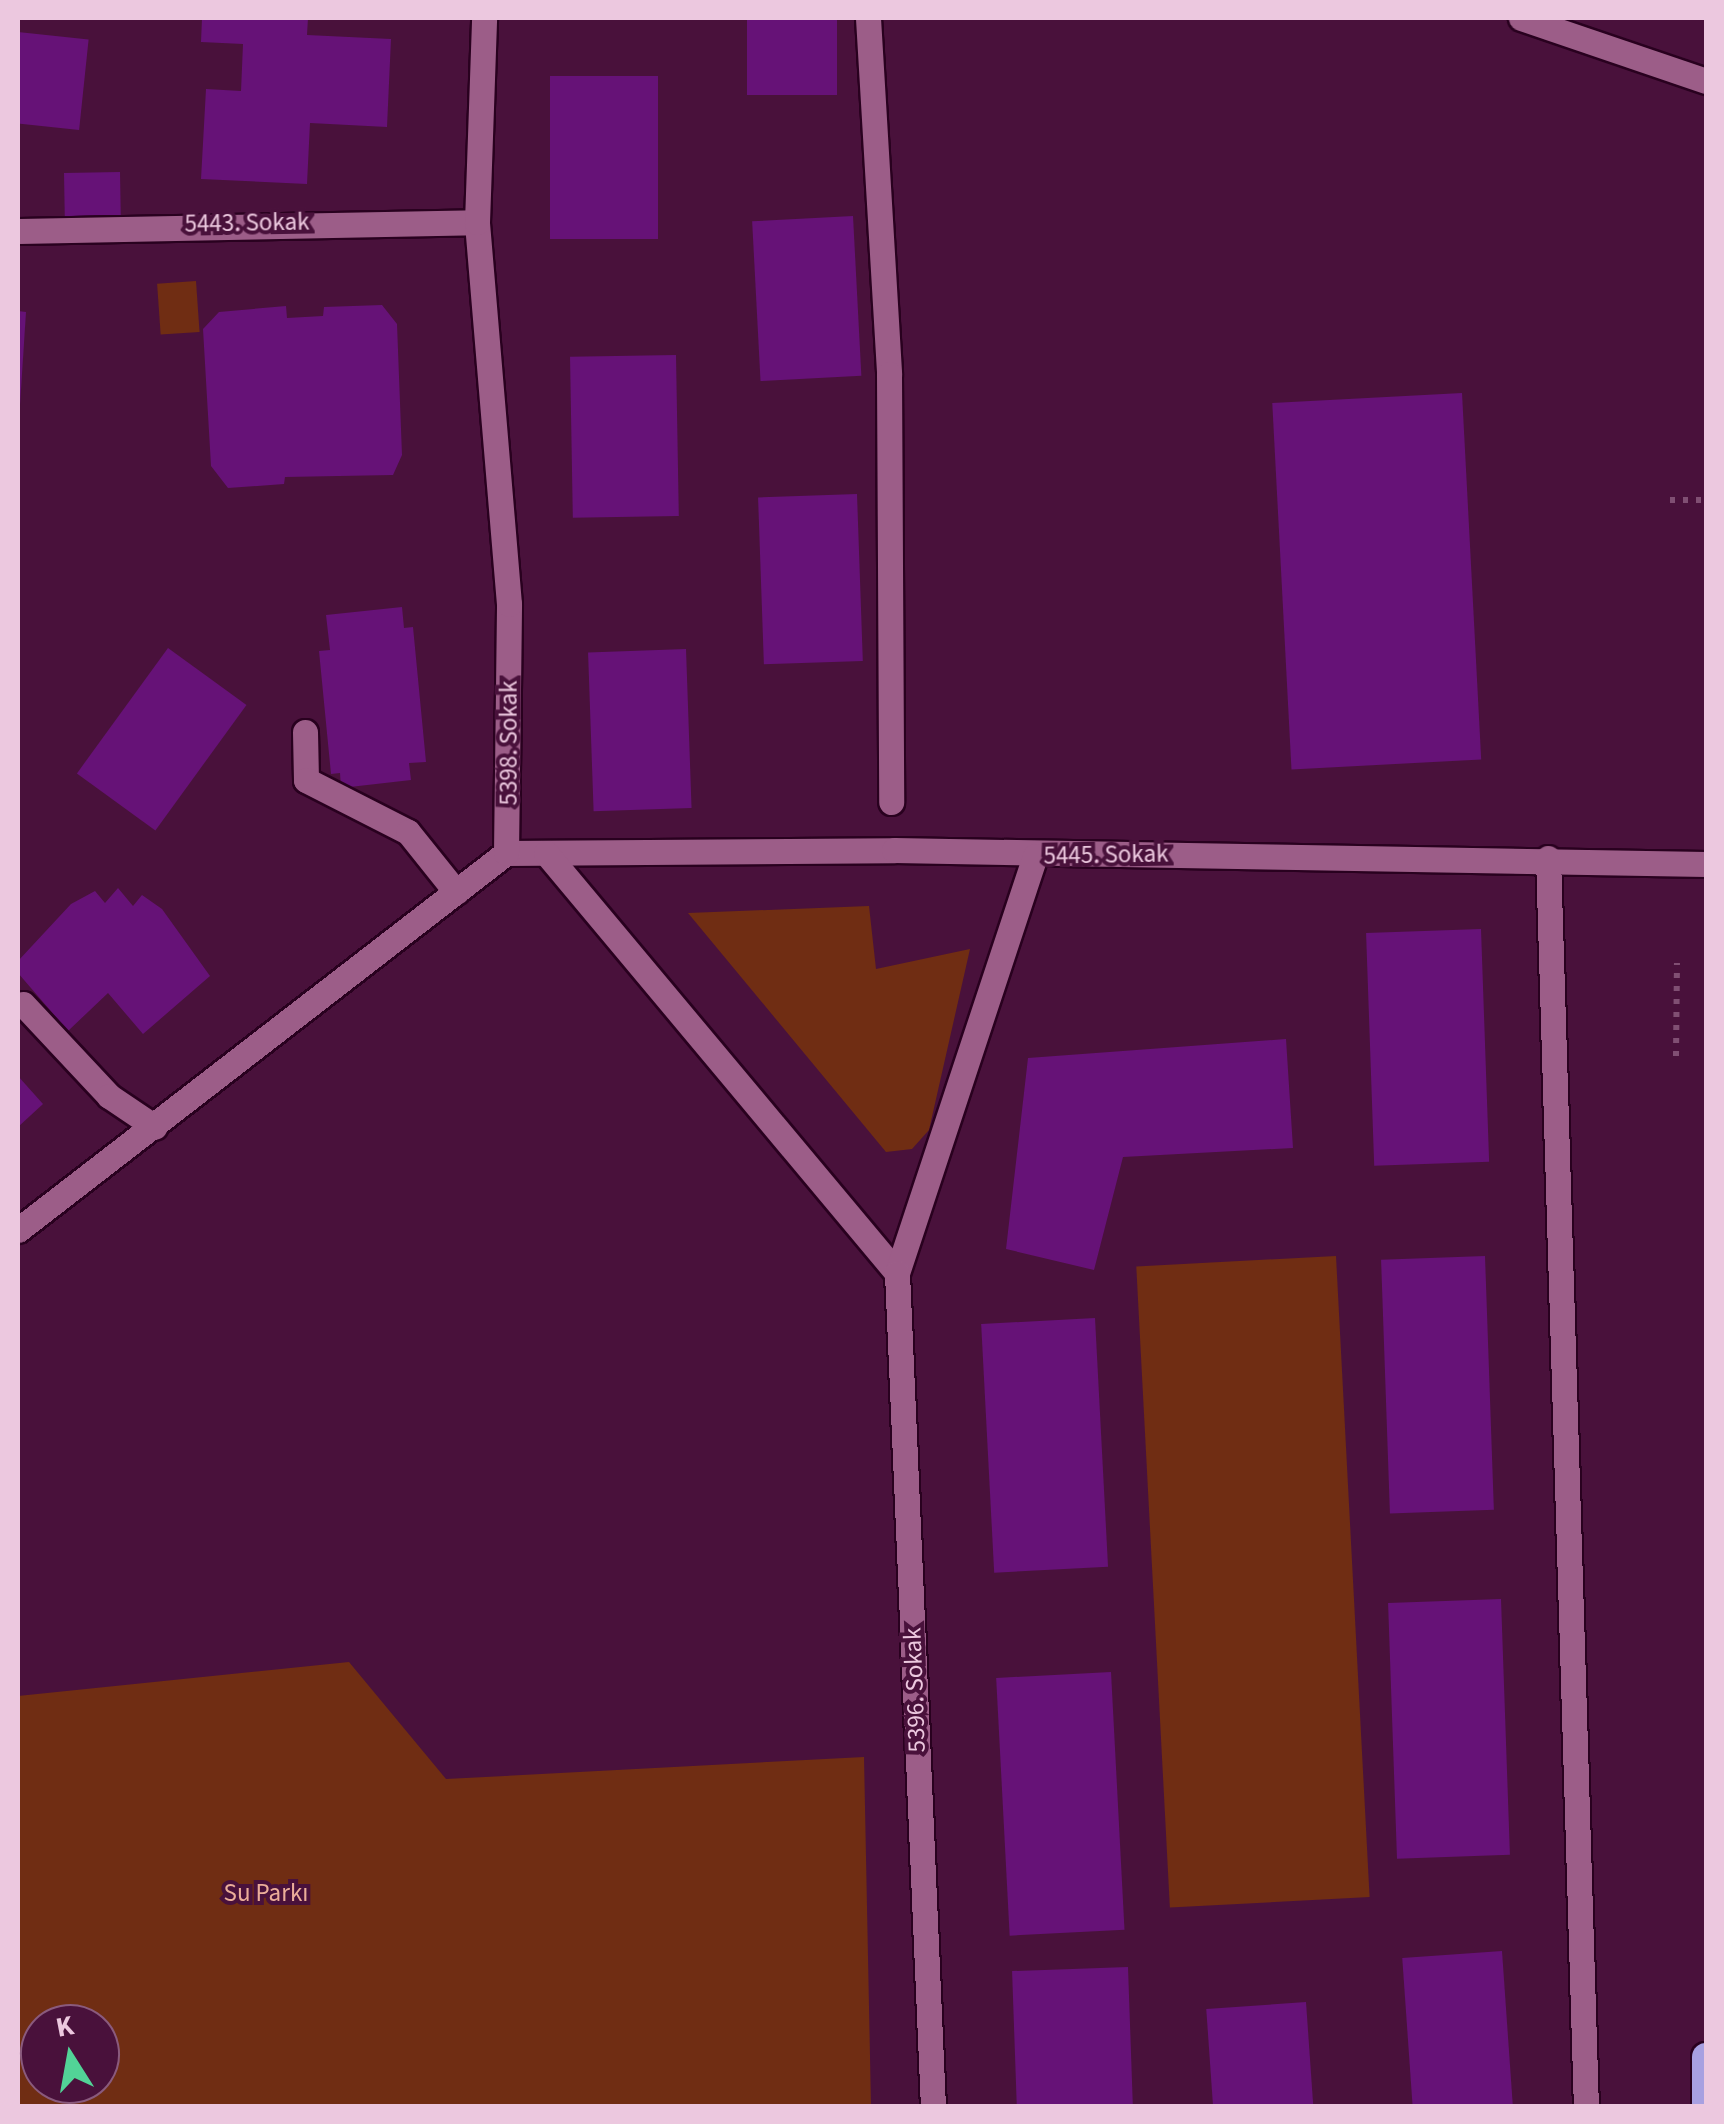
<!DOCTYPE html>
<html>
<head>
<meta charset="utf-8">
<style>
  body { margin:0 }
  #map { position:relative; width:1724px; height:2124px; overflow:hidden; background:#49113b; font-family:"Source Sans 3",sans-serif }
  div>[style] { position:absolute }
  .green>* { inset:0; background:#702d13; transform-origin:0 0 }
  .building>* { inset:0; background:#661277; transform-origin:0 0 }
  .path>* { height:6px; margin-top:-3px; transform-origin:0; background:repeating-linear-gradient(90deg,#804f73 0 5px,transparent 0 13px) }
  .roads { filter:drop-shadow(2px 0 #29011f) drop-shadow(-2px 0 #29011f) drop-shadow(0 2px #29011f) drop-shadow(0 -2px #29011f) }
  .service>* { height:25px; margin:-12.5px; padding:0 12.5px; transform-origin:12.5px; border-radius:12.5px; background:#9c5d88 }
  .minor>* { height:25px; margin:-12.5px; padding:0 12.5px; transform-origin:12.5px; border-radius:12.5px; background:#9c5d88 }
  .tertiary>* { height:25px; margin:-12.5px; padding:0 12.5px; transform-origin:12.5px; border-radius:12.5px; background:#9c5d88 }
  .trunk>* { height:28px; margin:-14px; padding:0 14px; transform-origin:14px; border-radius:14px; background:#a7a0e1 }
  span { translate:-50% -50%; white-space:nowrap; text-align:center; line-height:1.15; -webkit-text-stroke:8px #49113b; paint-order:stroke }
  .street-label { font-size:25px; color:#ecc8df }
  .park-label { font-size:25px; color:#ebae99 }
  .frame { position:absolute; inset:0; border:20px solid #ecc8df; pointer-events:none }
  .north { position:absolute; left:20px; top:2004px; width:100px; height:100px; box-sizing:border-box; background:#49113b; border:2px solid #8a5a7d; border-radius:50%; rotate:349deg; font-size:28px; font-weight:700; line-height:40px; text-align:center; color:#ecc8df }
  .north::after { content:''; display:block; margin:auto; width:35px; height:45px; background:#52d397; clip-path:polygon(50% 0,100% 100%,50% 72%,0 100%) }
</style>
</head>
<body>
<div id="map">
  <div class="green">
    <div style="left:196px;top:281px;width:51px;height:39px;rotate:86deg"></div>
    <div style="clip-path:polygon(869px 906px,876px 969px,970px 949px,929px 1130px,912px 1149px,886px 1152px,688px 913px)"></div>
    <div style="left:1336px;top:1256px;width:642px;height:200px;rotate:87deg"></div>
    <div style="clip-path:polygon(evenodd,349px 1662px,446px 1779px,864px 1757px,871px 2106px,18px 2106px,18px 1696px,349px 1662px,100px 2024px,100px 2084px,40px 2084px,40px 2024px,100px 2024px)"></div>
  </div>
  <div class="building">
    <div style="clip-path:polygon(202px 18px,308px 18px,307px 35px,391px 39px,387px 127px,310px 123px,307px 184px,201px 179px,206px 89px,241px 91px,243px 44px,201px 42px)"></div>
    <div style="left:747px;top:18px;width:90px;height:77px"></div>
    <div style="left:18px;top:32px;width:71px;height:91px;rotate:6deg"></div>
    <div style="left:550px;top:76px;width:108px;height:163px"></div>
    <div style="left:120px;top:172px;width:48px;height:56px;rotate:89deg"></div>
    <div style="left:853px;top:216px;width:160px;height:101px;rotate:87deg"></div>
    <div style="clip-path:polygon(382px 305px,397px 324px,402px 455px,393px 475px,285px 477px,284px 484px,228px 488px,211px 466px,203px 329px,219px 312px,286px 306px,287px 318px,323px 316px,324px 307px)"></div>
    <div style="clip-path:polygon(18px 311px,26px 312px,20px 405px,18px 405px)"></div>
    <div style="left:676px;top:355px;width:161px;height:106px;rotate:89deg"></div>
    <div style="left:1462px;top:393px;width:367px;height:190px;rotate:87deg"></div>
    <div style="left:857px;top:494px;width:167px;height:99px;rotate:88deg"></div>
    <div style="clip-path:polygon(402px 607px,404px 628px,413px 627px,426px 762px,409px 763px,411px 780px,341px 788px,340px 773px,331px 774px,319px 651px,330px 650px,326px 615px)"></div>
    <div style="left:168px;top:648px;width:97px;height:155px;rotate:36deg"></div>
    <div style="left:686px;top:649px;width:159px;height:98px;rotate:88deg"></div>
    <div style="clip-path:polygon(118px 888px,133px 906px,142px 895px,162px 909px,210px 976px,143px 1034px,108px 993px,68px 1031px,18px 973px,18px 961px,71px 904px,95px 891px,105px 903px)"></div>
    <div style="left:1481px;top:929px;width:233px;height:115px;rotate:88deg"></div>
    <div style="clip-path:polygon(1286px 1039px,1293px 1148px,1123px 1157px,1094px 1270px,1006px 1249px,1028px 1058px)"></div>
    <div style="clip-path:polygon(18px 1076px,43px 1104px,18px 1127px)"></div>
    <div style="left:1485px;top:1256px;width:254px;height:104px;rotate:88deg"></div>
    <div style="left:1095px;top:1318px;width:249px;height:114px;rotate:87deg"></div>
    <div style="left:1501px;top:1599px;width:256px;height:113px;rotate:88deg"></div>
    <div style="left:1111px;top:1672px;width:258px;height:115px;rotate:87deg"></div>
    <div style="left:1502px;top:1951px;width:155px;height:100px;rotate:86deg"></div>
    <div style="left:1128px;top:1967px;width:139px;height:116px;rotate:88deg"></div>
    <div style="left:1306px;top:2002px;width:104px;height:100px;rotate:86deg"></div>
  </div>
  <div class="path">
    <div style="left:1670px;top:500px;width:36px"></div>
    <div style="left:1676px;top:1056px;width:93px;rotate:-89.4deg"></div>
  </div>
  <div class="roads">
    <div class="service">
      <div style="left:868px;top:18px;width:357px;rotate:86.6deg"></div>
      <div style="left:889px;top:374px;width:428px;rotate:89.7deg"></div>
      <div style="left:305px;top:732px;width:48px;rotate:88.8deg"></div>
      <div style="left:306px;top:780px;width:114px;rotate:27deg"></div>
      <div style="left:408px;top:832px;width:77px;rotate:51.3deg"></div>
      <div style="left:23px;top:1004px;width:126px;rotate:46.9deg"></div>
      <div style="left:109px;top:1096px;width:55px;rotate:34deg"></div>
    </div>
    <div class="minor">
      <div style="left:18px;top:231px;width:459px;rotate:-1.1deg"></div>
      <div style="left:506px;top:853px;width:388px;rotate:-0.4deg"></div>
      <div style="left:894px;top:850px;width:812px;rotate:0.99deg"></div>
      <div style="left:546px;top:853px;width:547px;rotate:50.11deg"></div>
      <div style="left:897px;top:1273px;width:439px;rotate:-71.7deg"></div>
      <div style="left:1548px;top:858px;width:1249px;rotate:88.26deg"></div>
      <div style="left:18px;top:1230px;width:617px;rotate:-37.69deg"></div>
      <div style="left:506px;top:853px;width:249px;rotate:-89.3deg"></div>
      <div style="left:509px;top:604px;width:383px;rotate:-94.8deg"></div>
      <div style="left:477px;top:222px;width:204px;rotate:-88deg"></div>
      <div style="left:897px;top:1273px;width:834px;rotate:87.53deg"></div>
    </div>
    <div class="tertiary">
      <div style="left:1521px;top:18px;width:195px;rotate:18.8deg"></div>
    </div>
    <div class="trunk">
      <div style="left:1706px;top:2106px;width:49px;rotate:-90deg"></div>
    </div>
  </div>
  <div class="street-label">
    <span style="left:247px;top:223px;rotate:-1deg">5443. Sokak</span>
    <span style="left:509px;top:743px;rotate:-90deg">5398. Sokak</span>
    <span style="left:1106px;top:855px;rotate:-1deg">5445. Sokak</span>
    <span style="left:915px;top:1690px;rotate:-92deg">5396. Sokak</span>
  </div>
  <div class="park-label">
    <span style="left:266px;top:1893px">Su Parkı</span>
  </div>
  <div class="frame"></div>
  <div class="north">K</div>
</div>
</body>
</html>
